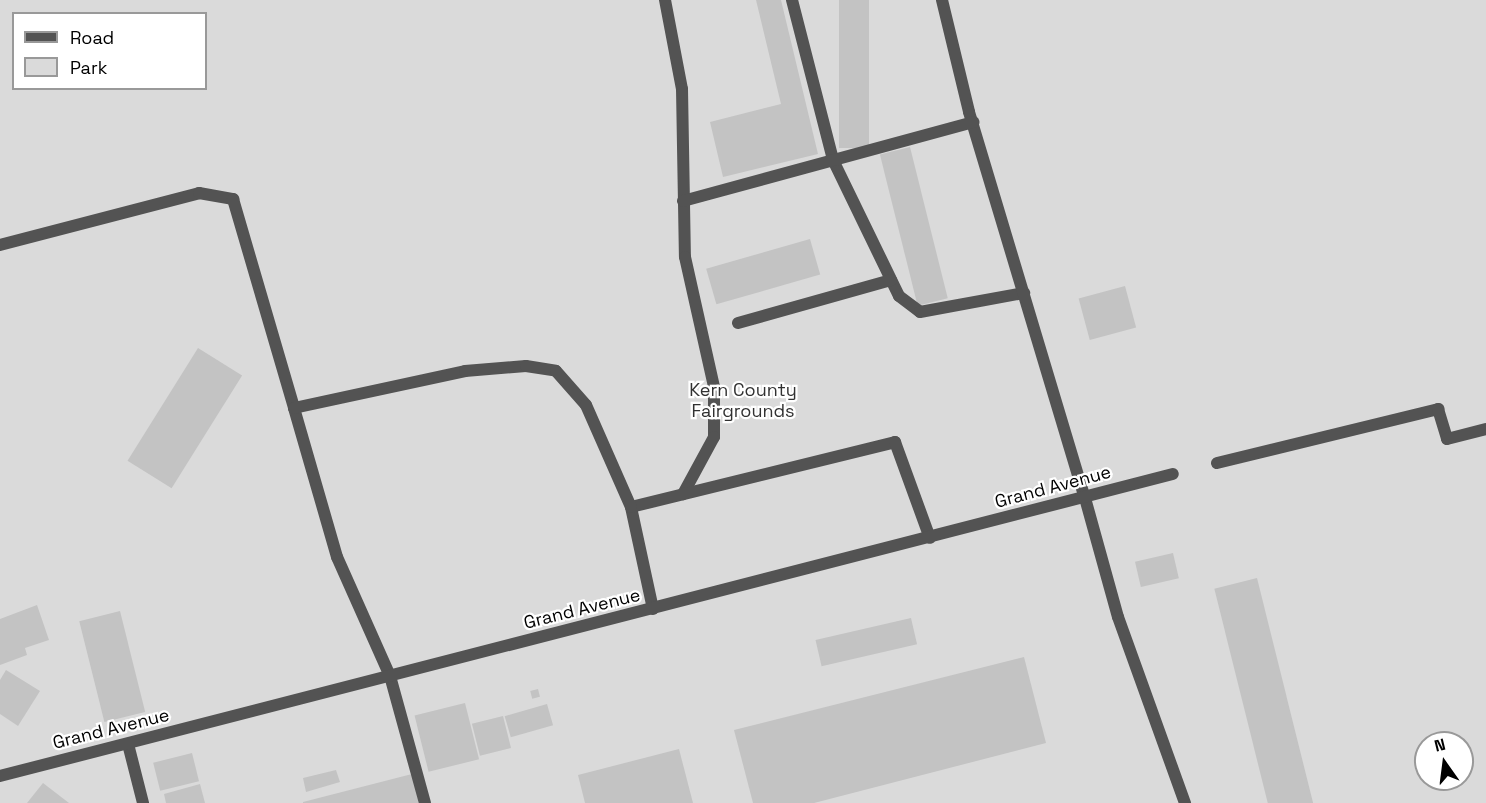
<!DOCTYPE html>
<html>
<head>
<meta charset="utf-8">
<style>
  body { margin:0 }
  #map { position:relative; width:1486px; height:803px; overflow:hidden; background:#fff; font-family:"Space Grotesk",sans-serif }
  div>[style] { position:absolute }
  .green>* { inset:0; background:#dadada }
  .building>* { inset:0; background:#c3c3c3; transform-origin:0 0 }
  .service>* { height:12px; margin:-6px; padding:0 6px; transform-origin:6px; border-radius:6px; background:#535353 }
  .minor>* { height:12px; margin:-6px; padding:0 6px; transform-origin:6px; border-radius:6px; background:#535353 }
  span { translate:-50% -50%; white-space:nowrap; text-align:center; line-height:1.15; -webkit-text-stroke:4.5px #fff; paint-order:stroke }
  .park-label { font-size:18px; color:#313131 }
  .street-label { font-size:18px; color:#000 }
  .legend { position:absolute; left:12px; top:12px; width:195px; height:78px; box-sizing:border-box; background:#fff; border:2px solid #999; margin:0; padding:8px 10px; list-style:none; font-size:18px; color:#000 }
  .legend li { display:flex; align-items:center; gap:12px; height:30px }
  .legend b { width:30px; border:2px solid #999 }
  .north { position:absolute; left:1414px; top:731px; width:60px; height:60px; box-sizing:border-box; background:#fff; border:2px solid #999; border-radius:50%; rotate:346deg; font-size:16px; font-weight:700; line-height:24px; text-align:center; color:#000 }
  .north::after { content:''; display:block; margin:auto; width:21px; height:27px; background:#000; clip-path:polygon(50% 0,100% 100%,50% 72%,0 100%) }
</style>
</head>
<body>
<div id="map">
  <div class="green">
    <div style="clip-path:polygon(evenodd,0 0,1486px 0,1486px 803px,0 803px,0 0,14px 14px,206px 14px,206px 88px,14px 88px,14px 14px,0 0,1426px 743px,1462px 743px,1462px 779px,1426px 779px,1426px 743px)"></div>
  </div>
  <div class="building">
    <div style="clip-path:polygon(756px 0,781px 0,818px 154px,723px 177px,710px 122px,781px 104px)"></div>
    <div style="left:839px;top:0;width:30px;height:148px"></div>
    <div style="left:910px;top:147px;width:156px;height:31px;rotate:76deg"></div>
    <div style="left:810px;top:239px;width:37px;height:108px;rotate:74deg"></div>
    <div style="left:1125px;top:286px;width:43px;height:48px;rotate:75deg"></div>
    <div style="left:198px;top:348px;width:52px;height:133px;rotate:32deg"></div>
    <div style="left:1173px;top:553px;width:26px;height:39px;rotate:77deg"></div>
    <div style="left:1257px;top:578px;width:232px;height:44px;rotate:76deg"></div>
    <div style="clip-path:polygon(37px 605px,49px 640px,25px 648px,27px 655px,0 665px,0 619px)"></div>
    <div style="left:120px;top:611px;width:104px;height:42px;rotate:76deg"></div>
    <div style="left:911px;top:618px;width:27px;height:98px;rotate:77deg"></div>
    <div style="clip-path:polygon(1024px 657px,1046px 743px,814px 803px,753px 803px,734px 730px)"></div>
    <div style="clip-path:polygon(6px 670px,40px 691px,18px 726px,0 714px,0 680px)"></div>
    <div style="left:538px;top:689px;width:8px;height:8px;rotate:76deg"></div>
    <div style="left:465px;top:703px;width:58px;height:52px;rotate:76deg"></div>
    <div style="left:547px;top:704px;width:22px;height:44px;rotate:74deg"></div>
    <div style="left:503px;top:716px;width:33px;height:32px;rotate:76deg"></div>
    <div style="clip-path:polygon(679px 749px,693px 803px,585px 803px,578px 775px)"></div>
    <div style="left:192px;top:753px;width:29px;height:40px;rotate:76deg"></div>
    <div style="clip-path:polygon(336px 770px,340px 782px,306px 792px,303px 778px)"></div>
    <div style="clip-path:polygon(412px 774px,419px 803px,303px 803px,303px 802px)"></div>
    <div style="clip-path:polygon(43px 783px,69px 803px,27px 803px)"></div>
    <div style="clip-path:polygon(200px 784px,205px 803px,166px 803px,164px 794px)"></div>
  </div>
  <div class="service">
    <div style="left:665px;top:0;width:91px;rotate:79.2deg"></div>
    <div style="left:682px;top:89px;width:168px;rotate:89deg"></div>
    <div style="left:685px;top:257px;width:133px;rotate:77.4deg"></div>
    <div style="left:714px;top:387px;width:50px;rotate:90deg"></div>
    <div style="left:714px;top:437px;width:65px;rotate:118.5deg"></div>
    <div style="left:792px;top:0;width:165px;rotate:75.6deg"></div>
    <div style="left:833px;top:160px;width:151px;rotate:64.1deg"></div>
    <div style="left:899px;top:296px;width:26px;rotate:37deg"></div>
    <div style="left:920px;top:312px;width:106px;rotate:-10.4deg"></div>
    <div style="left:942px;top:0;width:115px;rotate:76.4deg"></div>
    <div style="left:969px;top:112px;width:403px;rotate:73.3deg"></div>
    <div style="left:1085px;top:498px;width:123px;rotate:74.5deg"></div>
    <div style="left:1118px;top:617px;width:198px;rotate:70.2deg"></div>
    <div style="left:683px;top:201px;width:301px;rotate:-15.2deg"></div>
    <div style="left:0;top:245px;width:206px;rotate:-14.6deg"></div>
    <div style="left:199px;top:193px;width:35px;rotate:10deg"></div>
    <div style="left:233px;top:199px;width:218px;rotate:73.7deg"></div>
    <div style="left:738px;top:323px;width:159px;rotate:-15.7deg"></div>
    <div style="left:1217px;top:463px;width:228px;rotate:-13.7deg"></div>
    <div style="left:1438px;top:409px;width:31px;rotate:73deg"></div>
    <div style="left:1447px;top:439px;width:40px;rotate:-14.4deg"></div>
    <div style="left:653px;top:609px;width:104px;rotate:-102.2deg"></div>
    <div style="left:631px;top:507px;width:272px;rotate:-13.8deg"></div>
    <div style="left:895px;top:442px;width:102px;rotate:70deg"></div>
    <div style="left:128px;top:744px;width:61px;rotate:75.7deg"></div>
    <div style="left:425px;top:803px;width:132px;rotate:-105.4deg"></div>
    <div style="left:390px;top:676px;width:130px;rotate:-114deg"></div>
    <div style="left:337px;top:557px;width:155px;rotate:-106.1deg"></div>
    <div style="left:294px;top:408px;width:175px;rotate:-12.2deg"></div>
    <div style="left:465px;top:371px;width:61px;rotate:-4.7deg"></div>
    <div style="left:526px;top:366px;width:30px;rotate:9deg"></div>
    <div style="left:556px;top:371px;width:45px;rotate:48.6deg"></div>
    <div style="left:586px;top:405px;width:111px;rotate:66.2deg"></div>
  </div>
  <div class="minor">
    <div style="left:0;top:776px;width:1211px;rotate:-14.44deg"></div>
  </div>
  <div class="park-label">
    <span style="left:743px;top:401px">Kern County<br>Fairgrounds</span>
  </div>
  <div class="street-label">
    <span style="left:1053px;top:487px;rotate:-15deg">Grand Avenue</span>
    <span style="left:582px;top:609px;rotate:-14deg">Grand Avenue</span>
    <span style="left:111px;top:729px;rotate:-14deg">Grand Avenue</span>
  </div>
  <ul class="legend">
  <li><b style="height:8px;background:#535353"></b>Road</li>
  <li><b style="height:16px;background:#dadada"></b>Park</li>
  </ul>
  <div class="north">N</div>
</div>
</body>
</html>
